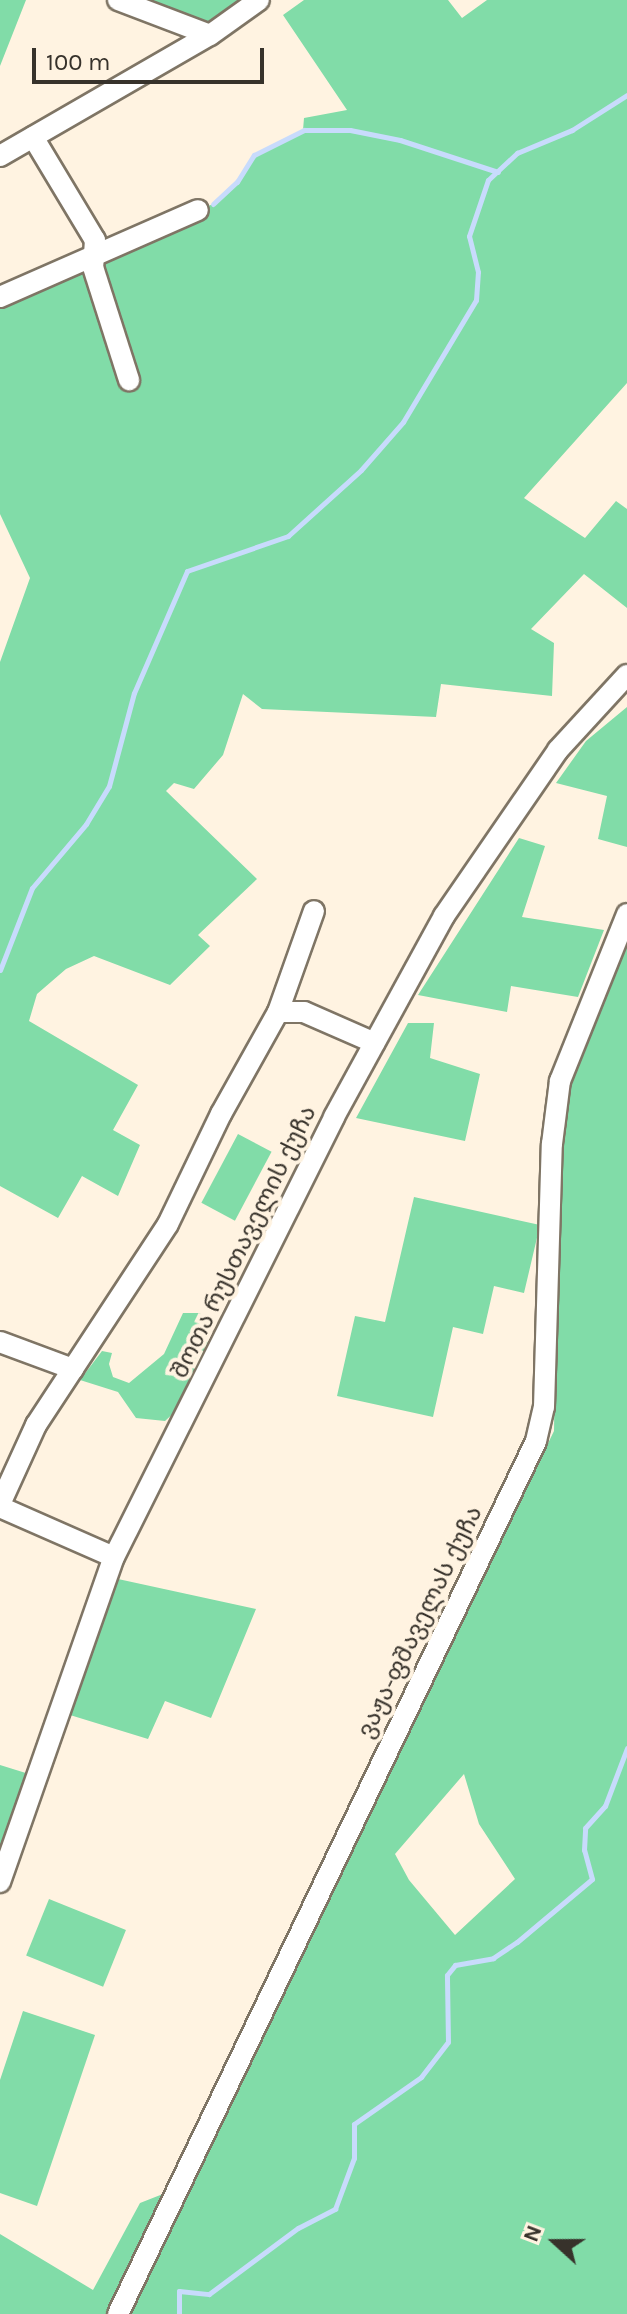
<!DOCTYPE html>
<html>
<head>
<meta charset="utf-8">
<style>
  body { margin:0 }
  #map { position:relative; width:627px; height:2314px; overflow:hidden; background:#fff3e1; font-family:Karla,"Noto Sans Georgian",sans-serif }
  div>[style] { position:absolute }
  .green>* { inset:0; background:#81dca8; transform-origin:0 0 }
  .stream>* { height:5px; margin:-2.5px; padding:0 2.5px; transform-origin:2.5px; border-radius:2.5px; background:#c8dbfc }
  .roads { filter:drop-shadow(2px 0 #7f7565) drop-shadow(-2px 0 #7f7565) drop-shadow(0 2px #7f7565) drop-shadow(0 -2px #7f7565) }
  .minor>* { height:20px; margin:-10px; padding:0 10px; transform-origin:10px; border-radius:10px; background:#fff }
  span { translate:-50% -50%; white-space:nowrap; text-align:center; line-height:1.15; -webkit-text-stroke:8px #fff3e1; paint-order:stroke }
  .street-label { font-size:24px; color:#37322b }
  .north { position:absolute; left:515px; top:2202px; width:80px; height:80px; -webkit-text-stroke:6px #fff3e1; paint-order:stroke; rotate:291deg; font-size:22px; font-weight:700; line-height:32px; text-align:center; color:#37322b }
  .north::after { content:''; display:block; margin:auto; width:28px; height:36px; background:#37322b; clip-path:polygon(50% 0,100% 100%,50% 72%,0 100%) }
  .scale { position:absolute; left:32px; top:48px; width:232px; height:36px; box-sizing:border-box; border:4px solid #37322b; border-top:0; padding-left:10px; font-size:24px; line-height:28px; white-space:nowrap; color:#37322b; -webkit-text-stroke:6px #fff3e1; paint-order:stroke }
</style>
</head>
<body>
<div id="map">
  <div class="green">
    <div style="clip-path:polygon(0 0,26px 0,0 66px)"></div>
    <div style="clip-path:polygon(118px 0,259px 0,210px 35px)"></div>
    <div style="clip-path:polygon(304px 0,448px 0,462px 18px,487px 0,627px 0,627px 383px,524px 498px,585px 538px,616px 501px,627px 509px,627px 608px,584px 574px,531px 629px,554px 643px,552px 696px,441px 684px,436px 717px,262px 709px,243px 694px,223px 755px,194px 789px,174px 783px,166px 791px,257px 879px,198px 935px,210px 946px,170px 985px,94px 956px,66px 969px,37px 994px,29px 1021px,138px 1085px,113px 1130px,140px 1145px,118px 1196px,82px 1176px,58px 1218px,0 1186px,0 662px,30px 578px,0 514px,0 297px,213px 204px,237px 182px,254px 155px,303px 130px,304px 118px,347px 110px,283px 15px)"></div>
    <div style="clip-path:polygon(627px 707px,627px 847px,598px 839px,607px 796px,556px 783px,586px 741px)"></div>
    <div style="clip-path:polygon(519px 838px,545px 846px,522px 917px,604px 930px,578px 997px,511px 986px,507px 1012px,418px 995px)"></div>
    <div style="clip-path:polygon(evenodd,627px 935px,627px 2314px,125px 2314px,554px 1431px,558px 1149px,574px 1063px,627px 935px,464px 1774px,479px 1824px,515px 1879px,455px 1935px,409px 1880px,395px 1854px,464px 1774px)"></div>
    <div style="clip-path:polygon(408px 1023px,434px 1023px,430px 1058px,480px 1074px,465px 1141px,356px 1118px)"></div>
    <div style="left:238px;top:1134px;width:38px;height:78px;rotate:28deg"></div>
    <div style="clip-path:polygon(414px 1197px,540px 1225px,524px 1293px,494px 1286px,483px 1334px,453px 1327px,433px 1417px,337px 1396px,355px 1316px,385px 1322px)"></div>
    <div style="clip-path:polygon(183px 1313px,200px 1313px,210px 1333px,203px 1366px,178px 1409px,165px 1421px,136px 1418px,118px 1392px,80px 1380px,102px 1351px,112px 1353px,109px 1364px,113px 1377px,129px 1383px,164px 1354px)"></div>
    <div style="clip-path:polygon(118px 1579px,256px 1609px,211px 1718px,165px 1701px,148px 1739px,70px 1715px)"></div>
    <div style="clip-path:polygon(0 1765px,29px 1774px,0 1861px)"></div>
    <div style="left:49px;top:1899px;width:83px;height:61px;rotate:22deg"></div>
    <div style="clip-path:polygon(23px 2011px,95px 2035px,37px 2206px,0 2193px,0 2080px)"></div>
    <div style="clip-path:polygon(168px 2192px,112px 2314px,0 2314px,0 2234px,93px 2290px,140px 2203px)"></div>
  </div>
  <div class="stream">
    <div style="left:213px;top:204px;width:33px;rotate:-43deg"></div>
    <div style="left:237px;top:182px;width:32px;rotate:-58deg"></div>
    <div style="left:254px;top:155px;width:56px;rotate:-26.6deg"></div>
    <div style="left:304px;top:130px;width:46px"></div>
    <div style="left:350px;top:130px;width:51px;rotate:11.3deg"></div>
    <div style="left:400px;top:140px;width:103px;rotate:18.1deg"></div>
    <div style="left:0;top:970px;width:88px;rotate:-68.7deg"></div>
    <div style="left:32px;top:888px;width:84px;rotate:-49.8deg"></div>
    <div style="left:86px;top:824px;width:44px;rotate:-58.8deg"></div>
    <div style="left:109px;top:786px;width:96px;rotate:-75deg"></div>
    <div style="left:134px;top:693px;width:133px;rotate:-66.5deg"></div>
    <div style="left:187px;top:571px;width:107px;rotate:-19.1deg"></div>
    <div style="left:288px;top:536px;width:98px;rotate:-42.1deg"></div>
    <div style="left:361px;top:470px;width:64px;rotate:-48.8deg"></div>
    <div style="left:403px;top:422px;width:142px;rotate:-59.1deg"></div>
    <div style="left:476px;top:300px;width:28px;rotate:-86deg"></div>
    <div style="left:478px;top:272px;width:37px;rotate:-104deg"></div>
    <div style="left:469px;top:236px;width:59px;rotate:-71.3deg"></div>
    <div style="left:488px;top:180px;width:40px;rotate:-43deg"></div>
    <div style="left:517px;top:153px;width:60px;rotate:-22.7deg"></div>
    <div style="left:572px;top:130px;width:65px;rotate:-32.5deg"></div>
    <div style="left:179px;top:2314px;width:23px;rotate:-90deg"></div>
    <div style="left:179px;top:2291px;width:30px;rotate:6deg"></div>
    <div style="left:209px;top:2294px;width:111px;rotate:-36.6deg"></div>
    <div style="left:298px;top:2228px;width:42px;rotate:-27.2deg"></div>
    <div style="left:335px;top:2209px;width:54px;rotate:-69.6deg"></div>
    <div style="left:354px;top:2158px;width:34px;rotate:-90deg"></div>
    <div style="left:354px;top:2124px;width:82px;rotate:-35deg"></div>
    <div style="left:421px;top:2077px;width:44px;rotate:-52.4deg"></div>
    <div style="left:448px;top:2042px;width:67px;rotate:-90.9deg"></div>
    <div style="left:447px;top:1975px;width:13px;rotate:-51deg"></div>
    <div style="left:455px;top:1965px;width:39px;rotate:-10deg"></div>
    <div style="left:493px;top:1958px;width:29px;rotate:-34deg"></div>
    <div style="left:517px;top:1942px;width:98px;rotate:-40deg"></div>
    <div style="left:592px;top:1879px;width:30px;rotate:-105deg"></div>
    <div style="left:584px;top:1850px;width:22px;rotate:-87deg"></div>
    <div style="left:585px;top:1828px;width:30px;rotate:-48deg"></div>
    <div style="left:605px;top:1806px;width:62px;rotate:-69.2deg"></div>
  </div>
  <div class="roads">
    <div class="minor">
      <div style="left:118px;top:0;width:98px;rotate:20.8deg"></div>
      <div style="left:33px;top:137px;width:120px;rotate:59deg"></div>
      <div style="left:95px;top:240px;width:27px;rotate:94deg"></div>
      <div style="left:93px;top:267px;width:119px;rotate:72.3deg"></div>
      <div style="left:0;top:156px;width:242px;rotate:-30deg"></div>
      <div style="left:210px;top:35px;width:60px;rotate:-35.5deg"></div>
      <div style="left:0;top:297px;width:216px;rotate:-23.7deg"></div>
      <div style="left:278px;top:1012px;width:26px"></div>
      <div style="left:304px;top:1012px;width:77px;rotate:23.6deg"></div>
      <div style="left:0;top:1342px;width:78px;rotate:20.3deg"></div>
      <div style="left:0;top:1504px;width:87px;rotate:-65.5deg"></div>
      <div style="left:36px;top:1425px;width:240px;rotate:-56.7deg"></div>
      <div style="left:168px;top:1224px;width:122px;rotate:-64.3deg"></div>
      <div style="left:221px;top:1114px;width:117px;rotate:-60.8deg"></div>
      <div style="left:278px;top:1012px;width:107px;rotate:-70.4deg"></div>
      <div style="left:0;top:1507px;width:124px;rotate:23.7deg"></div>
      <div style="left:0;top:1882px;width:344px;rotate:-70.7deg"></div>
      <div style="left:114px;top:1557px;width:492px;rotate:-63.4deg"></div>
      <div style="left:334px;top:1117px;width:229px;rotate:-61.3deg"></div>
      <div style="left:444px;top:916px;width:201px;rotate:-55.5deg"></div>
      <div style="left:558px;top:750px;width:102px;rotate:-47.4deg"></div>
      <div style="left:118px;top:2314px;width:968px;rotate:-64.41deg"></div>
      <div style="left:536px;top:1441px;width:35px;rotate:-77deg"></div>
      <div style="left:544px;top:1407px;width:263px;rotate:-88.3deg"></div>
      <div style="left:552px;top:1144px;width:64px;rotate:-82.8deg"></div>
      <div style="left:560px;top:1081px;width:180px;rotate:-68.1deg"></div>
    </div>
  </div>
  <div class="street-label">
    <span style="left:244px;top:1242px;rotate:-64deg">შოთა რუსთაველის ქუჩა</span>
    <span style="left:420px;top:1622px;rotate:-64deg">ვაჟა-ფშაველას ქუჩა</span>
  </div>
  <div class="north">N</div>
  <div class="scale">100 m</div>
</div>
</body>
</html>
